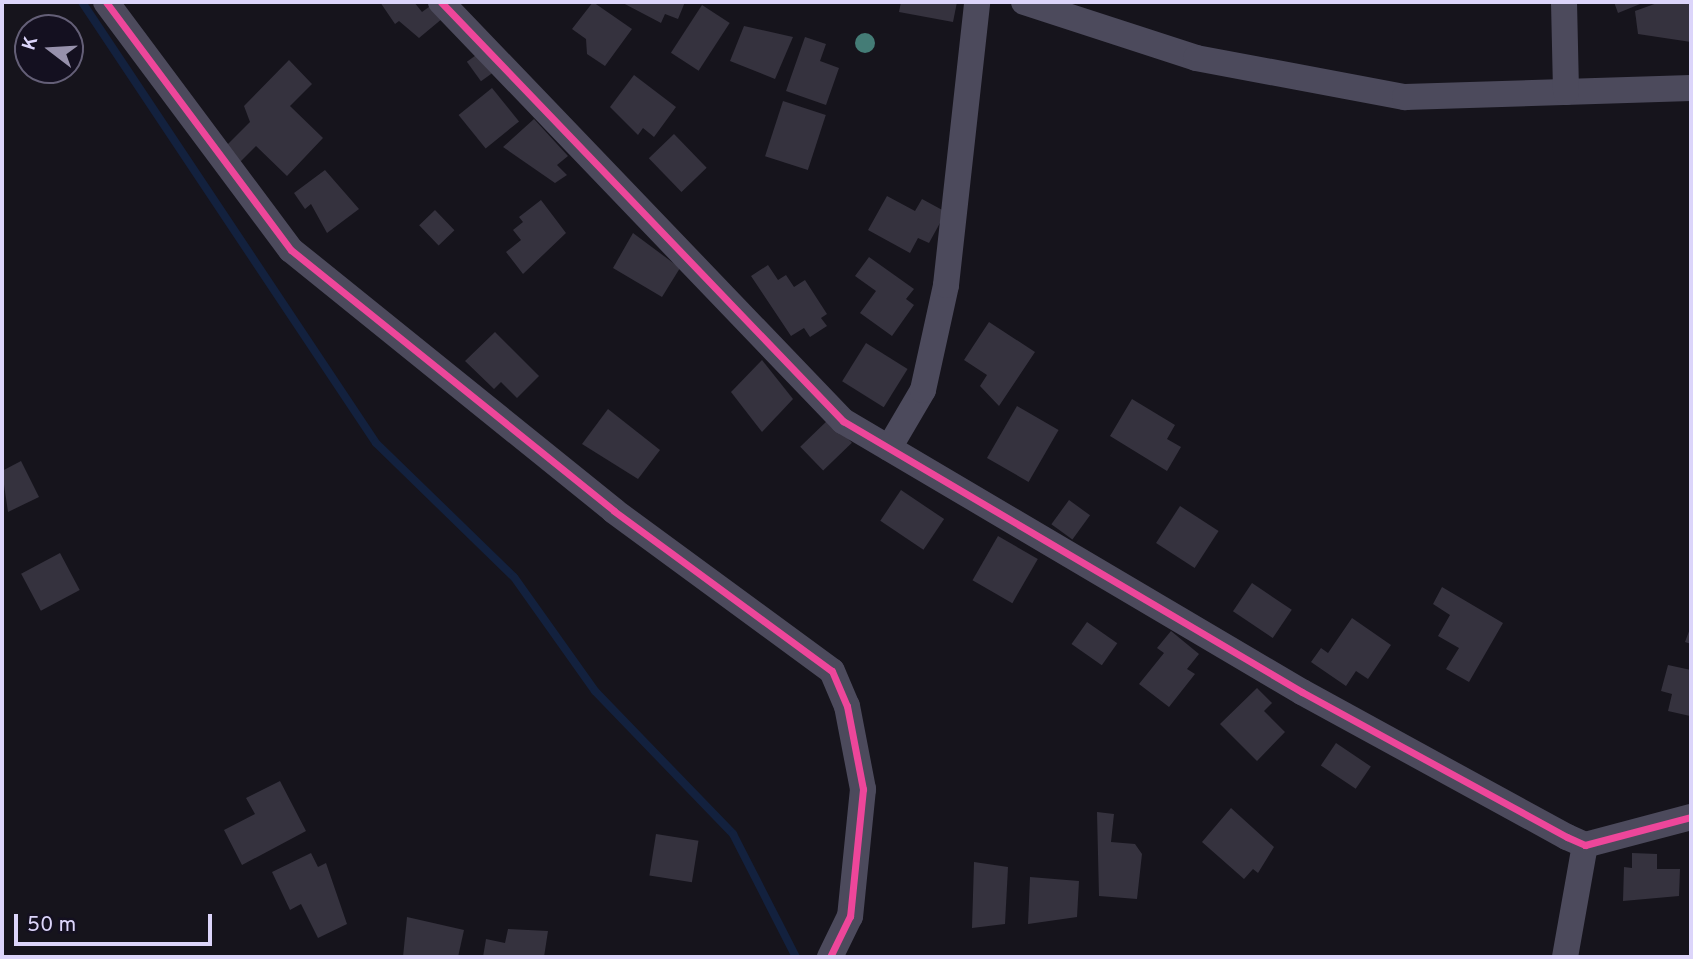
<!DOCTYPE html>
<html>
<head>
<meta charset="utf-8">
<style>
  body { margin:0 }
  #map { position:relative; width:1693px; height:959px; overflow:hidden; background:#16141c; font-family:Overpass,sans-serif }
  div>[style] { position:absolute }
  .stream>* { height:8px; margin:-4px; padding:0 4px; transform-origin:4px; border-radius:4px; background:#13213e }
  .building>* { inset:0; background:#35323e; transform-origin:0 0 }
  .minor>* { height:26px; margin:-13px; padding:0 13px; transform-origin:13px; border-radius:13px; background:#4c4a5c }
  .cycleway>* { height:7px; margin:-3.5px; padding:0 3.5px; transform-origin:3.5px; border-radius:3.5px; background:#ed469a }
  .trees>* { width:20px; height:20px; margin:-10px; border-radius:50%; background:#447c76 }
  span { translate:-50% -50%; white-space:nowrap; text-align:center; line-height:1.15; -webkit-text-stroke:7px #141020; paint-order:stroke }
  .frame { position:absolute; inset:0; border:4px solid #dcd5fa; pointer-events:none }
  .north { position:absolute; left:14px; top:14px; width:70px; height:70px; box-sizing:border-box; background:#141020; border:2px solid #645f77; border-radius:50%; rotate:287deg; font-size:19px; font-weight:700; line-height:28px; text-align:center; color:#dcd5fa }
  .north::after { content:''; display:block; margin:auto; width:24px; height:32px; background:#9791ac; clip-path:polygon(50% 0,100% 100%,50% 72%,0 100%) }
  .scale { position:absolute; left:14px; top:914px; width:198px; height:32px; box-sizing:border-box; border:4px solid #dcd5fa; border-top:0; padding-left:9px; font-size:21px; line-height:24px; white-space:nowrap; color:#dcd5fa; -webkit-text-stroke:5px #141020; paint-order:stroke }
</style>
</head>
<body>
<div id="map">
  <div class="stream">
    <div style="left:82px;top:2px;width:530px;rotate:56.31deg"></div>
    <div style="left:376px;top:443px;width:192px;rotate:44.2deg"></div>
    <div style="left:514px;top:577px;width:140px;rotate:54.6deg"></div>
    <div style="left:595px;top:691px;width:199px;rotate:46deg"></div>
    <div style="left:733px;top:834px;width:138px;rotate:62.9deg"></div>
  </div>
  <div class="building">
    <div style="clip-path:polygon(380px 2px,414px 2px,422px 12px,433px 4px,443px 18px,419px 38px,399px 21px,395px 24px)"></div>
    <div style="clip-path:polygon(593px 2px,632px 29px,605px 66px,587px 54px,586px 39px,572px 29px)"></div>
    <div style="clip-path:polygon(621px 2px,685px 2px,678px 19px,665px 14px,661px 23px)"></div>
    <div style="clip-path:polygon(901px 2px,957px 2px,953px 22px,899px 12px)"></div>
    <div style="clip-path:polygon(1614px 2px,1645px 2px,1618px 13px)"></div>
    <div style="clip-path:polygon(1660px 2px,1691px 2px,1691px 42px,1638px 34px,1635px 11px)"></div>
    <div style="left:702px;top:5px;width:33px;height:57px;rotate:33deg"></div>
    <div style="clip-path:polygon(744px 26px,793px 37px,775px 79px,730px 61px)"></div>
    <div style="clip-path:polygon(805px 37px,826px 44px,820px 61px,839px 68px,826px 105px,786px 91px)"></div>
    <div style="left:479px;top:53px;width:24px;height:15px;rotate:54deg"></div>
    <div style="clip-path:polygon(289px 60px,312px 84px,290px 106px,323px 138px,287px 176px,256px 146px,238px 164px,223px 149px,250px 122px,244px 106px)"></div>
    <div style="clip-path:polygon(634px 75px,676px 107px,654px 137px,643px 128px,638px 135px,610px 107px)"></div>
    <div style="left:492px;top:88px;width:43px;height:43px;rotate:51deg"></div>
    <div style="left:783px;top:101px;width:45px;height:58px;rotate:18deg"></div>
    <div style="clip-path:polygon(534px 119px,568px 156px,557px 165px,567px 175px,555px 183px,503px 147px)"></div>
    <div style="left:674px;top:134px;width:47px;height:35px;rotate:46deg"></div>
    <div style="clip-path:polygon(325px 170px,359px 209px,327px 233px,311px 204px,305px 209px,294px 193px)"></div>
    <div style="clip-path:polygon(887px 196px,915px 211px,922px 199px,946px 212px,929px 243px,918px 238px,910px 253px,868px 230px)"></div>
    <div style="clip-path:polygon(541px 200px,566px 233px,523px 274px,506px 252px,521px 240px,513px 230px,523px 222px,519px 217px)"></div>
    <div style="left:435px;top:210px;width:28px;height:22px;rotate:46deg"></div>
    <div style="clip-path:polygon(633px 233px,680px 268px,662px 297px,613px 268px)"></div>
    <div style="clip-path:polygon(869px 257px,914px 289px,906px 299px,914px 305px,892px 336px,860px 313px,876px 291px,855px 276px)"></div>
    <div style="clip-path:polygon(768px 265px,778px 280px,786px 275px,794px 287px,805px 280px,827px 314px,821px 318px,827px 326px,810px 337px,804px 328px,791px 336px,751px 276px)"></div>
    <div style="clip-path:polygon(989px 322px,1035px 352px,999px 406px,980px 386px,987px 375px,964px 360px)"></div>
    <div style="clip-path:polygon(495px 332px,539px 376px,517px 398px,501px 382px,494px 389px,465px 361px)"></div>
    <div style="left:866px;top:343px;width:49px;height:45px;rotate:32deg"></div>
    <div style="clip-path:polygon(762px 360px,793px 399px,762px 432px,731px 392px)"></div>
    <div style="clip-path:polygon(1132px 399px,1175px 425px,1167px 439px,1181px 447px,1167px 471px,1110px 436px)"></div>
    <div style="left:1017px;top:406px;width:48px;height:60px;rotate:30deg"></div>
    <div style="clip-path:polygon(608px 409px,660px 450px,638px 479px,582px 444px)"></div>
    <div style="left:829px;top:419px;width:33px;height:40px;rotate:46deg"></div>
    <div style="clip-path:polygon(21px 461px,39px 497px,8px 512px,2px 471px)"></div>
    <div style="left:901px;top:490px;width:52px;height:37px;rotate:34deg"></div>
    <div style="left:1069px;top:500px;width:26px;height:30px;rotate:36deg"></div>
    <div style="left:1180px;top:506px;width:46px;height:44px;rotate:33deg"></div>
    <div style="left:998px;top:536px;width:46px;height:51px;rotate:30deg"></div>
    <div style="left:60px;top:553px;width:42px;height:44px;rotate:62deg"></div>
    <div style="left:1252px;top:583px;width:48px;height:34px;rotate:34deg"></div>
    <div style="clip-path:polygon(1442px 587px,1503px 623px,1469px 682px,1446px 669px,1459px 648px,1438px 636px,1450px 615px,1433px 604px)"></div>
    <div style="clip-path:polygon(1352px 618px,1391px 645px,1368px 679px,1356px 671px,1346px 686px,1311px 662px,1321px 648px,1328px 653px)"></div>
    <div style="left:1087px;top:622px;width:37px;height:27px;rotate:35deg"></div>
    <div style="clip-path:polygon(1691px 626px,1691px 644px,1685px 642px)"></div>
    <div style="clip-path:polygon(1171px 631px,1199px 654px,1187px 669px,1195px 674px,1169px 707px,1139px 684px,1164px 653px,1157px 648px)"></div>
    <div style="clip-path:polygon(1668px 665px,1691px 670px,1690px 716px,1668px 711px,1672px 694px,1661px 691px)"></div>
    <div style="clip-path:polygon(1257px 688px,1272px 703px,1264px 711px,1285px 732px,1257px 761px,1220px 724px)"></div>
    <div style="left:1336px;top:743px;width:42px;height:27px;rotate:34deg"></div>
    <div style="clip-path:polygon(280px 781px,306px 831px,242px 865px,224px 830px,255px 814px,246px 798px)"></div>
    <div style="clip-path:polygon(1231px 808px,1274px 847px,1258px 873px,1253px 869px,1244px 879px,1202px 842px)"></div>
    <div style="clip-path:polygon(1097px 812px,1114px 814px,1111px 842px,1135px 844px,1142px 854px,1137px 899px,1099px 896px)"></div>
    <div style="left:656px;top:834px;width:43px;height:42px;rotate:9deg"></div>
    <div style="clip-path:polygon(311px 853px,318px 867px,326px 863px,347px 924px,318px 938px,301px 904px,290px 910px,272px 872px)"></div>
    <div style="clip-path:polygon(1632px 853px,1657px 854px,1657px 869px,1680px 869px,1679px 896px,1623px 901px,1624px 867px,1632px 868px)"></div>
    <div style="clip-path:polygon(974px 862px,1008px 867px,1005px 924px,972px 928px)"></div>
    <div style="clip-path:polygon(1030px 877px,1079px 881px,1077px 917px,1028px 924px)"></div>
    <div style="clip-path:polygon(407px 917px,464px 930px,458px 957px,403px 957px)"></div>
    <div style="clip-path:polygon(508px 929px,548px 931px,544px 957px,483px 957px,486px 939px,505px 943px)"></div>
  </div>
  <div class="minor">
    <div style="left:106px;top:2px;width:309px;rotate:53.3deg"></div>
    <div style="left:291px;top:250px;width:415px;rotate:38.9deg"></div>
    <div style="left:614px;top:511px;width:270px;rotate:36.3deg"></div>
    <div style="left:832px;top:671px;width:38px;rotate:67deg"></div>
    <div style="left:847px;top:706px;width:85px;rotate:79.1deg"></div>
    <div style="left:863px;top:789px;width:128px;rotate:95.8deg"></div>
    <div style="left:850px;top:916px;width:46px;rotate:116deg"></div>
    <div style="left:441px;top:2px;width:581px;rotate:46.19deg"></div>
    <div style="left:843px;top:421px;width:533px;rotate:30.56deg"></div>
    <div style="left:1302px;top:692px;width:302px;rotate:28.7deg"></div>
    <div style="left:1567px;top:837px;width:20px;rotate:24deg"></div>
    <div style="left:1585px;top:845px;width:110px;rotate:-14.8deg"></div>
    <div style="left:1024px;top:2px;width:181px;rotate:18deg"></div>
    <div style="left:1196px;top:58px;width:213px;rotate:10.6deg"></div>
    <div style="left:1405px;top:97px;width:286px;rotate:-1.8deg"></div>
    <div style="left:1564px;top:2px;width:90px;rotate:88.7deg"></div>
    <div style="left:889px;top:448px;width:67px;rotate:-59.6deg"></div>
    <div style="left:923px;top:390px;width:107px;rotate:-77.6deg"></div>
    <div style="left:946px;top:285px;width:285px;rotate:-83.7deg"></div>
    <div style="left:1565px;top:957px;width:114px;rotate:-79.9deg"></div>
  </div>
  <div class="cycleway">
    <div style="left:106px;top:2px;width:309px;rotate:53.3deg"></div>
    <div style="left:291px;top:250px;width:415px;rotate:38.9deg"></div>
    <div style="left:614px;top:511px;width:270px;rotate:36.3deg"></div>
    <div style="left:832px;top:671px;width:38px;rotate:67deg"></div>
    <div style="left:847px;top:706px;width:85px;rotate:79.1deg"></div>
    <div style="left:863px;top:789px;width:128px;rotate:95.8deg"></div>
    <div style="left:850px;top:916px;width:46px;rotate:116deg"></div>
    <div style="left:441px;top:2px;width:581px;rotate:46.19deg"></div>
    <div style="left:843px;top:421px;width:533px;rotate:30.56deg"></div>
    <div style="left:1302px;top:692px;width:302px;rotate:28.7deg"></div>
    <div style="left:1567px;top:837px;width:20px;rotate:24deg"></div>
    <div style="left:1585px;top:845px;width:110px;rotate:-14.8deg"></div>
  </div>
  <div class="trees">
    <div style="left:865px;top:43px"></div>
  </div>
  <div class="frame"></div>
  <div class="north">K</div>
  <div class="scale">50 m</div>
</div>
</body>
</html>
